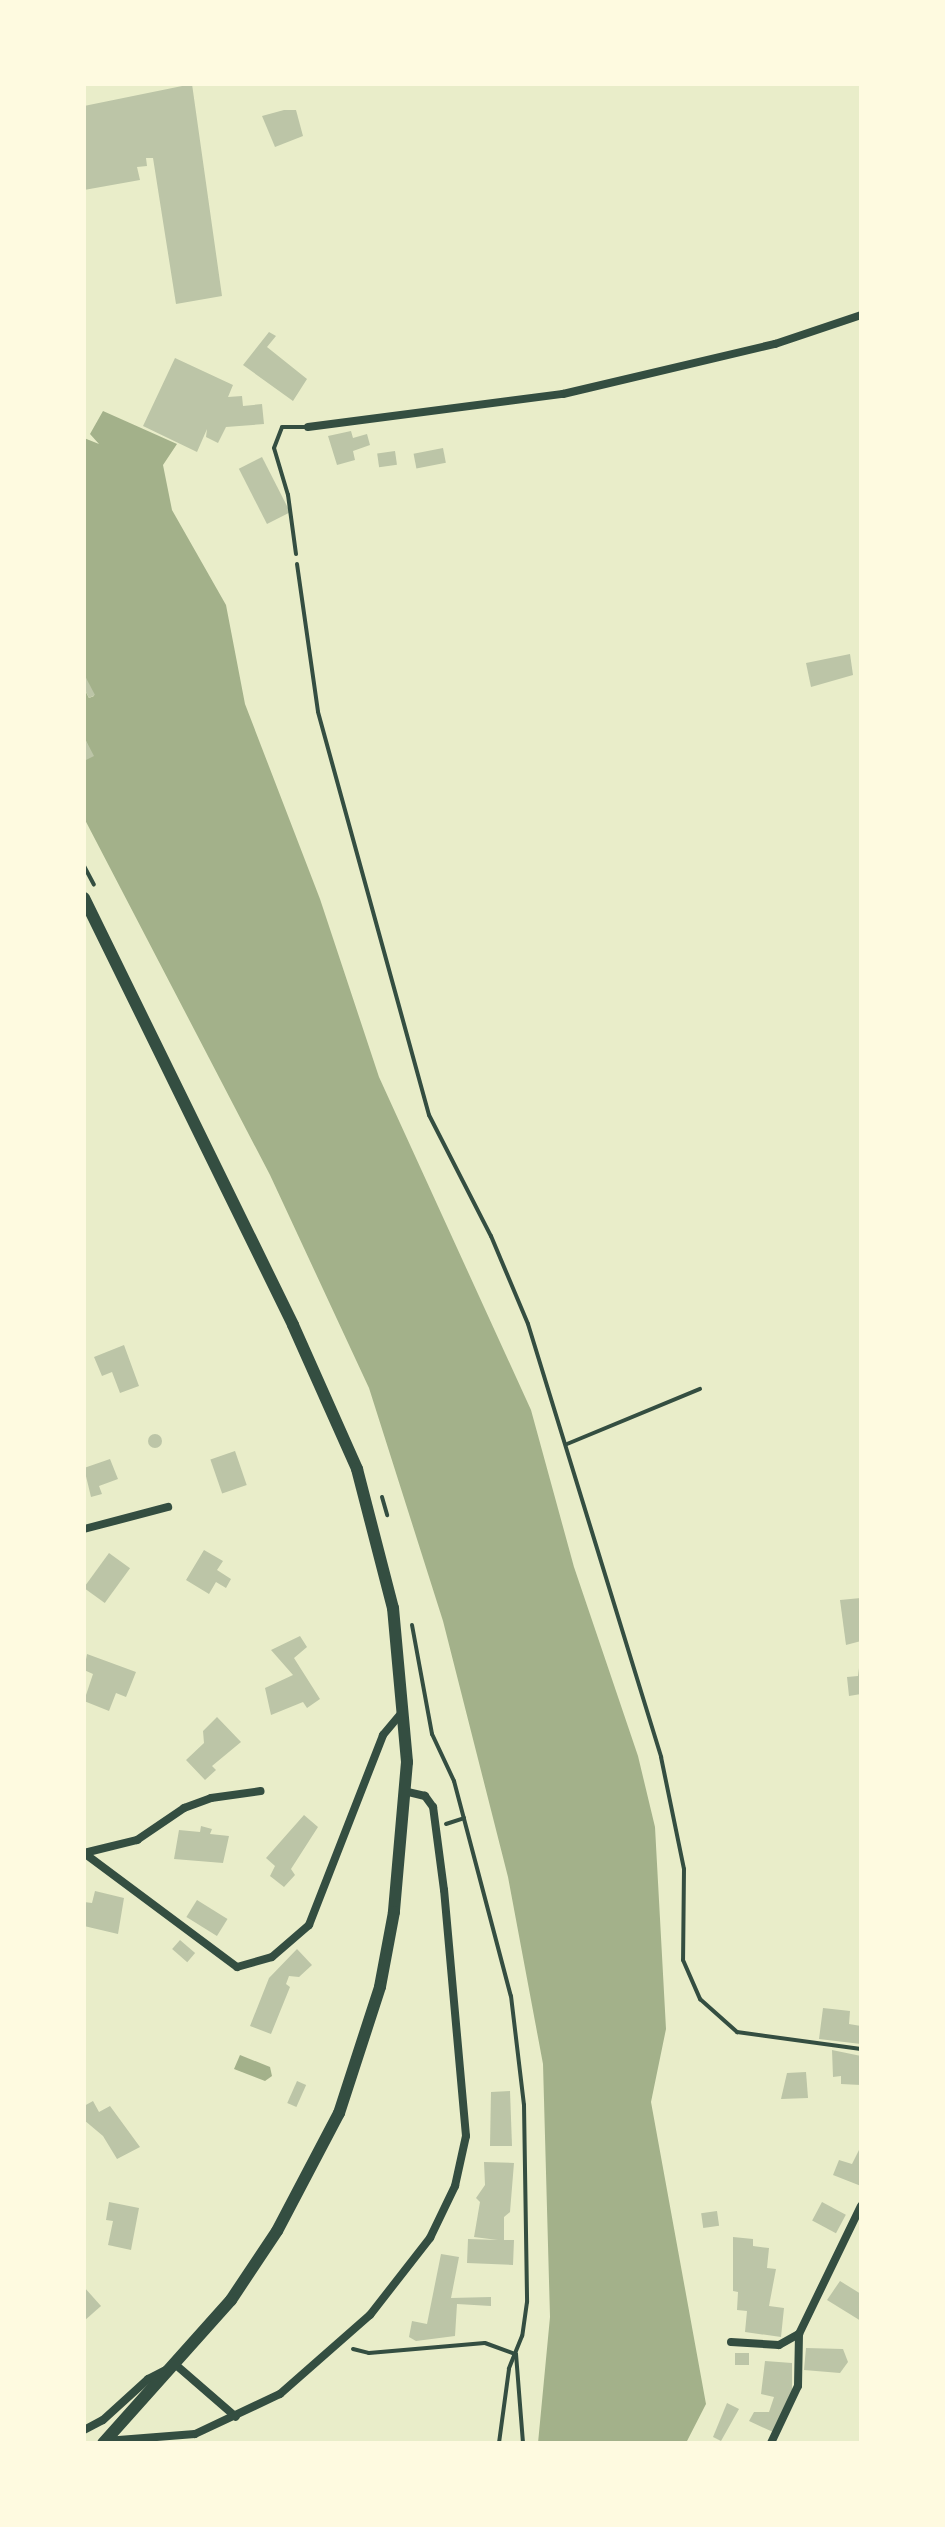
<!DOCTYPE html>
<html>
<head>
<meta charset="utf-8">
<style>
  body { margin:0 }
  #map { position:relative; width:945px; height:2527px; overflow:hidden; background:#e9edc9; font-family:Inter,sans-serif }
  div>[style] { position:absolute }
  .water>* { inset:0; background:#a3b18a }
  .building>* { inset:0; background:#bcc5a7; transform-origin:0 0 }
  .round { border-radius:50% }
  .path>* { height:4px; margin:-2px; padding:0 2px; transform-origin:2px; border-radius:2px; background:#344e41 }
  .service>* { height:4px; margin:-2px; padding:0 2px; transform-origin:2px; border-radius:2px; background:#344e41 }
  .minor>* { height:8px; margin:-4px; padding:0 4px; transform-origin:4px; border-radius:4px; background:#344e41 }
  .secondary>* { height:12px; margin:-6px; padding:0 6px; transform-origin:6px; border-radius:6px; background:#344e41 }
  span { translate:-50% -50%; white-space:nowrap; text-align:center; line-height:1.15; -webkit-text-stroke:7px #fefae0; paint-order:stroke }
  .frame { position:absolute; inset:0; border:86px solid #fefae0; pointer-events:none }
</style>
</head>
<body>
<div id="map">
  <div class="water">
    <div style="clip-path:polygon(103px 411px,177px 444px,163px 465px,172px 510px,226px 605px,245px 704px,320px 899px,379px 1077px,531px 1410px,574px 1567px,638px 1756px,655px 1827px,666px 2029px,651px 2102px,706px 2404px,686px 2443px,538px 2443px,550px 2317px,543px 2064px,508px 1877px,443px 1621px,369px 1388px,270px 1175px,84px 818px,84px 756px,93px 756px,84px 737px,84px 688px,89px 698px,94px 696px,84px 677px,84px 438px,99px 444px,90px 434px)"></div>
    <div style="clip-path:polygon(240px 2055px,270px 2067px,272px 2076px,265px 2081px,234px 2069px)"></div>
  </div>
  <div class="building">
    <div style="clip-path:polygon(192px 84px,222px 296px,176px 304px,153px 158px,146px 158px,147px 166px,137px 167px,140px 180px,84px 190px,84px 106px)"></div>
    <div style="clip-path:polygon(284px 110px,296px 110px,303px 136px,275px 147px,262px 116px)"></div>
    <div style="clip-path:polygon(269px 332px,276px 336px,267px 347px,307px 379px,293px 401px,243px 365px)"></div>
    <div style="clip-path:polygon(175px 358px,233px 385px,228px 397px,242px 396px,243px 406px,262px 404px,264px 424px,226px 427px,218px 443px,206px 437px,207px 429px,197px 452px,143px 426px)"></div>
    <div style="clip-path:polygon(351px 431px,353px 438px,367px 434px,370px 445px,353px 451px,355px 460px,337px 465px,328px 436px)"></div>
    <div style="left:443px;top:448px;width:15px;height:30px;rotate:79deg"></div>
    <div style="left:395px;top:451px;width:14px;height:18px;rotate:82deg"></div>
    <div style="left:262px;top:457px;width:62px;height:26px;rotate:63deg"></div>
    <div style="clip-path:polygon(850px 654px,853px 675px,811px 687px,806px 663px)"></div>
    <div style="clip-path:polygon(84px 674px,95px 695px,89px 698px,84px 688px)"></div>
    <div style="clip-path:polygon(84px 737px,94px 756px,86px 760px,84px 756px)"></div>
    <div style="clip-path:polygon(124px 1345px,139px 1386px,120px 1393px,112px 1372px,102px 1376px,94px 1357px)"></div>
    <div class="round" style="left:148px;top:1434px;width:14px;height:14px"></div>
    <div style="left:235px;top:1451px;width:36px;height:26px;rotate:71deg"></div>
    <div style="clip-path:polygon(110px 1459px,118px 1479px,99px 1486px,102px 1494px,91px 1497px,84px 1468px)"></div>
    <div style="clip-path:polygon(204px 1550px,223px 1561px,217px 1570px,231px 1579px,226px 1588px,216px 1582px,209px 1594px,186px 1580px)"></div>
    <div style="left:109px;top:1553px;width:26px;height:43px;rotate:36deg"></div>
    <div style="clip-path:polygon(861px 1598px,861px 1641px,846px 1645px,840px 1600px)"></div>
    <div style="clip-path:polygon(300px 1636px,307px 1647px,294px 1658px,320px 1699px,307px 1708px,303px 1702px,271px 1715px,265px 1688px,293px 1675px,271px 1650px)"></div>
    <div style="clip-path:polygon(87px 1654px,136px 1672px,126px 1697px,116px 1693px,109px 1711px,84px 1701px,93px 1674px,84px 1670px)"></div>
    <div style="clip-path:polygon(859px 1668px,861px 1694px,849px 1696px,847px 1677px,858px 1676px)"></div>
    <div style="clip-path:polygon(217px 1717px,241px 1742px,212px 1766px,216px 1770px,205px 1780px,186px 1760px,204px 1743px,203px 1731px)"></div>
    <div style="clip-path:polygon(304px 1815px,318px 1827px,291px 1869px,295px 1875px,284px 1887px,270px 1876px,275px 1866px,266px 1858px)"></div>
    <div style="clip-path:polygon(201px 1826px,212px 1829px,210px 1834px,229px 1836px,223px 1863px,174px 1859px,179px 1830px,200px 1832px)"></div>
    <div style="clip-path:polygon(95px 1891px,124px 1898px,118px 1934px,84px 1926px,84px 1902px,92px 1903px)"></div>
    <div style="left:197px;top:1900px;width:36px;height:20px;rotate:32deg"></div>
    <div style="left:180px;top:1940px;width:20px;height:12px;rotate:41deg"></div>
    <div style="clip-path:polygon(297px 1949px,312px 1965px,299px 1977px,289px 1976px,286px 1984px,290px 1987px,271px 2034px,250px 2026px,269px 1978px)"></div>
    <div style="clip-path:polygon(823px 2008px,850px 2011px,849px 2024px,861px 2026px,861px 2044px,819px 2039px)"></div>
    <div style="clip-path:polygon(832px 2050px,861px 2056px,861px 2085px,841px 2084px,841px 2076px,833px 2077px)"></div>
    <div style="clip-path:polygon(806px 2072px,808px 2098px,781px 2099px,787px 2073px)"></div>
    <div style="left:297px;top:2081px;width:10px;height:24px;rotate:24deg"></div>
    <div style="clip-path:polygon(510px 2091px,512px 2146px,490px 2146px,491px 2092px)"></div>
    <div style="clip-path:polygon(93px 2101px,99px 2112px,110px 2106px,140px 2147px,117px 2159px,103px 2136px,84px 2120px,84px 2106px)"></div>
    <div style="clip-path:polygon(861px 2146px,861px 2186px,833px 2175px,839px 2160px,852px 2164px)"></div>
    <div style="clip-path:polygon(484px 2162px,514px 2163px,510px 2212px,504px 2217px,504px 2240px,514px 2240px,513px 2265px,467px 2263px,468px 2239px,498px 2240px,474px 2237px,480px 2202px,476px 2198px,485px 2185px)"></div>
    <div style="clip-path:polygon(109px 2202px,139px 2208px,131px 2250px,108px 2245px,113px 2221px,106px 2220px)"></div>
    <div style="left:822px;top:2202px;width:27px;height:21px;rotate:28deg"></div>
    <div style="left:717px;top:2211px;width:15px;height:16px;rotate:82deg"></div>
    <div style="clip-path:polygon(733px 2237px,753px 2239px,753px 2246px,769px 2248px,767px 2268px,776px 2269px,769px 2306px,784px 2308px,781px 2337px,745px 2332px,747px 2311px,737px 2310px,738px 2292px,733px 2291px)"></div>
    <div style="clip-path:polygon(441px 2254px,459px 2257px,451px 2298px,491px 2297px,491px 2306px,457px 2304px,455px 2336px,416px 2341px,409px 2337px,412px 2321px,427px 2324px)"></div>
    <div style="clip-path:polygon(840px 2281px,861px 2294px,861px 2321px,827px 2300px)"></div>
    <div style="clip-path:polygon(84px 2287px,101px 2306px,84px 2321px)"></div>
    <div style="clip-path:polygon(806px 2348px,843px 2349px,848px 2362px,840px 2373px,804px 2370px)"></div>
    <div style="left:735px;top:2353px;width:14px;height:12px"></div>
    <div style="clip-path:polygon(765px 2361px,792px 2363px,792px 2390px,773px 2432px,749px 2421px,754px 2412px,769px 2412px,774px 2397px,761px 2394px)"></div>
    <div style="clip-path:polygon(727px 2403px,739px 2409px,721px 2441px,713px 2437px)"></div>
  </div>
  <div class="path">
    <div style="left:297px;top:564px;width:149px;rotate:81.9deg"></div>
    <div style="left:318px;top:712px;width:418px;rotate:74.6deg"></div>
    <div style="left:429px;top:1115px;width:136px;rotate:62.9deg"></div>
    <div style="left:491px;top:1236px;width:95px;rotate:67.2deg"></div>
    <div style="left:528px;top:1324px;width:453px;rotate:72.9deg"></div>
    <div style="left:661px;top:1757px;width:114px;rotate:78.4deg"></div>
    <div style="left:684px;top:1869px;width:91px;rotate:90.6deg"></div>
    <div style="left:683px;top:1960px;width:43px;rotate:66.4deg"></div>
    <div style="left:700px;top:1999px;width:50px;rotate:41.7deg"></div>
    <div style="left:737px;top:2032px;width:125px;rotate:7.8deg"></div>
    <div style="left:84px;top:866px;width:21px;rotate:62deg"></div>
    <div style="left:567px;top:1444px;width:144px;rotate:-22.5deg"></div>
    <div style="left:382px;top:1497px;width:19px;rotate:74deg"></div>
    <div style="left:412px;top:1625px;width:111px;rotate:79.6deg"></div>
    <div style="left:432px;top:1734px;width:52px;rotate:64.9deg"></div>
    <div style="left:454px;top:1781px;width:222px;rotate:75.2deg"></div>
    <div style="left:511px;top:1996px;width:110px;rotate:83.2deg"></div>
    <div style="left:524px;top:2105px;width:197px;rotate:89.1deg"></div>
    <div style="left:527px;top:2302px;width:34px;rotate:98deg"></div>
    <div style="left:522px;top:2336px;width:35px;rotate:112deg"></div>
    <div style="left:509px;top:2369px;width:75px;rotate:97.7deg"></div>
    <div style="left:446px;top:1824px;width:19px;rotate:-18deg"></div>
    <div style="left:353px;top:2349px;width:16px;rotate:14deg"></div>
    <div style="left:369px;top:2353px;width:116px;rotate:-4.9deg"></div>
    <div style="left:485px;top:2343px;width:33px;rotate:20deg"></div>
    <div style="left:516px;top:2354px;width:89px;rotate:85.5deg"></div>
  </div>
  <div class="service">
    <div style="left:296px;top:554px;width:60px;rotate:-97.7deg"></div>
    <div style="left:288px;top:495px;width:49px;rotate:-106.6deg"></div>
    <div style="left:274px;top:448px;width:22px;rotate:-69deg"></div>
    <div style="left:282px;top:427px;width:26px"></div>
  </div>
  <div class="minor">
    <div style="left:308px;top:427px;width:257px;rotate:-7.4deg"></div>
    <div style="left:563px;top:394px;width:218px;rotate:-13.3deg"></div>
    <div style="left:775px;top:344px;width:91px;rotate:-18.6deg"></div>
    <div style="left:84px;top:1529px;width:87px;rotate:-14.7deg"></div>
    <div style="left:84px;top:1853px;width:191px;rotate:36.7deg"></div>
    <div style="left:237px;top:1967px;width:36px;rotate:-16deg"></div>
    <div style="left:272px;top:1957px;width:49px;rotate:-40.9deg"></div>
    <div style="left:309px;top:1925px;width:204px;rotate:-68.7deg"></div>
    <div style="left:383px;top:1735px;width:31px;rotate:-50deg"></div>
    <div style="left:84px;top:1853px;width:55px;rotate:-13.8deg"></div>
    <div style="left:137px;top:1840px;width:57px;rotate:-34.2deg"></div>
    <div style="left:184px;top:1808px;width:29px;rotate:-20deg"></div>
    <div style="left:211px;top:1798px;width:50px;rotate:-8deg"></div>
    <div style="left:731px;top:2342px;width:48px;rotate:3.6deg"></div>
    <div style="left:779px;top:2345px;width:23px;rotate:-29deg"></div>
    <div style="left:799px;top:2334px;width:142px;rotate:-64.2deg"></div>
    <div style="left:84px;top:2430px;width:21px;rotate:-28deg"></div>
    <div style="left:103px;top:2420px;width:61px;rotate:-42.3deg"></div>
    <div style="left:148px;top:2379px;width:31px;rotate:-27deg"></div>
    <div style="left:176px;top:2365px;width:79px;rotate:40.9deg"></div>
    <div style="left:106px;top:2441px;width:89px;rotate:-4.5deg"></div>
    <div style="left:195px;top:2434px;width:94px;rotate:-25.2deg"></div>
    <div style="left:280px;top:2394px;width:120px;rotate:-41.3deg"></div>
    <div style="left:370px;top:2315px;width:98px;rotate:-52.1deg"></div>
    <div style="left:430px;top:2238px;width:58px;rotate:-64.3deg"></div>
    <div style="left:455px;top:2186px;width:51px;rotate:-77.6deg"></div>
    <div style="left:466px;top:2136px;width:247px;rotate:-95.1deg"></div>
    <div style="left:444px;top:1890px;width:84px;rotate:-97.5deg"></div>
    <div style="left:433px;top:1807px;width:14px;rotate:-126deg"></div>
    <div style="left:425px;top:1796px;width:18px;rotate:-167deg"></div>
    <div style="left:771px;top:2443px;width:63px;rotate:-64.7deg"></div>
    <div style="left:798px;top:2386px;width:52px;rotate:-88.9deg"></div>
  </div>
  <div class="secondary">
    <div style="left:84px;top:898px;width:475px;rotate:63.9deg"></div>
    <div style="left:293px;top:1325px;width:158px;rotate:66deg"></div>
    <div style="left:357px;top:1469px;width:144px;rotate:75.5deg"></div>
    <div style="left:393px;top:1608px;width:155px;rotate:84.8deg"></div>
    <div style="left:407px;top:1762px;width:151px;rotate:95deg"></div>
    <div style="left:394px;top:1912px;width:76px;rotate:100.6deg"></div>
    <div style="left:380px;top:1987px;width:133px;rotate:108deg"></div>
    <div style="left:339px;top:2113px;width:133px;rotate:117.7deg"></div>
    <div style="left:277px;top:2231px;width:83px;rotate:123.7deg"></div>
    <div style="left:231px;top:2300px;width:192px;rotate:131.8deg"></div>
  </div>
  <div class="frame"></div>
</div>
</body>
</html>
